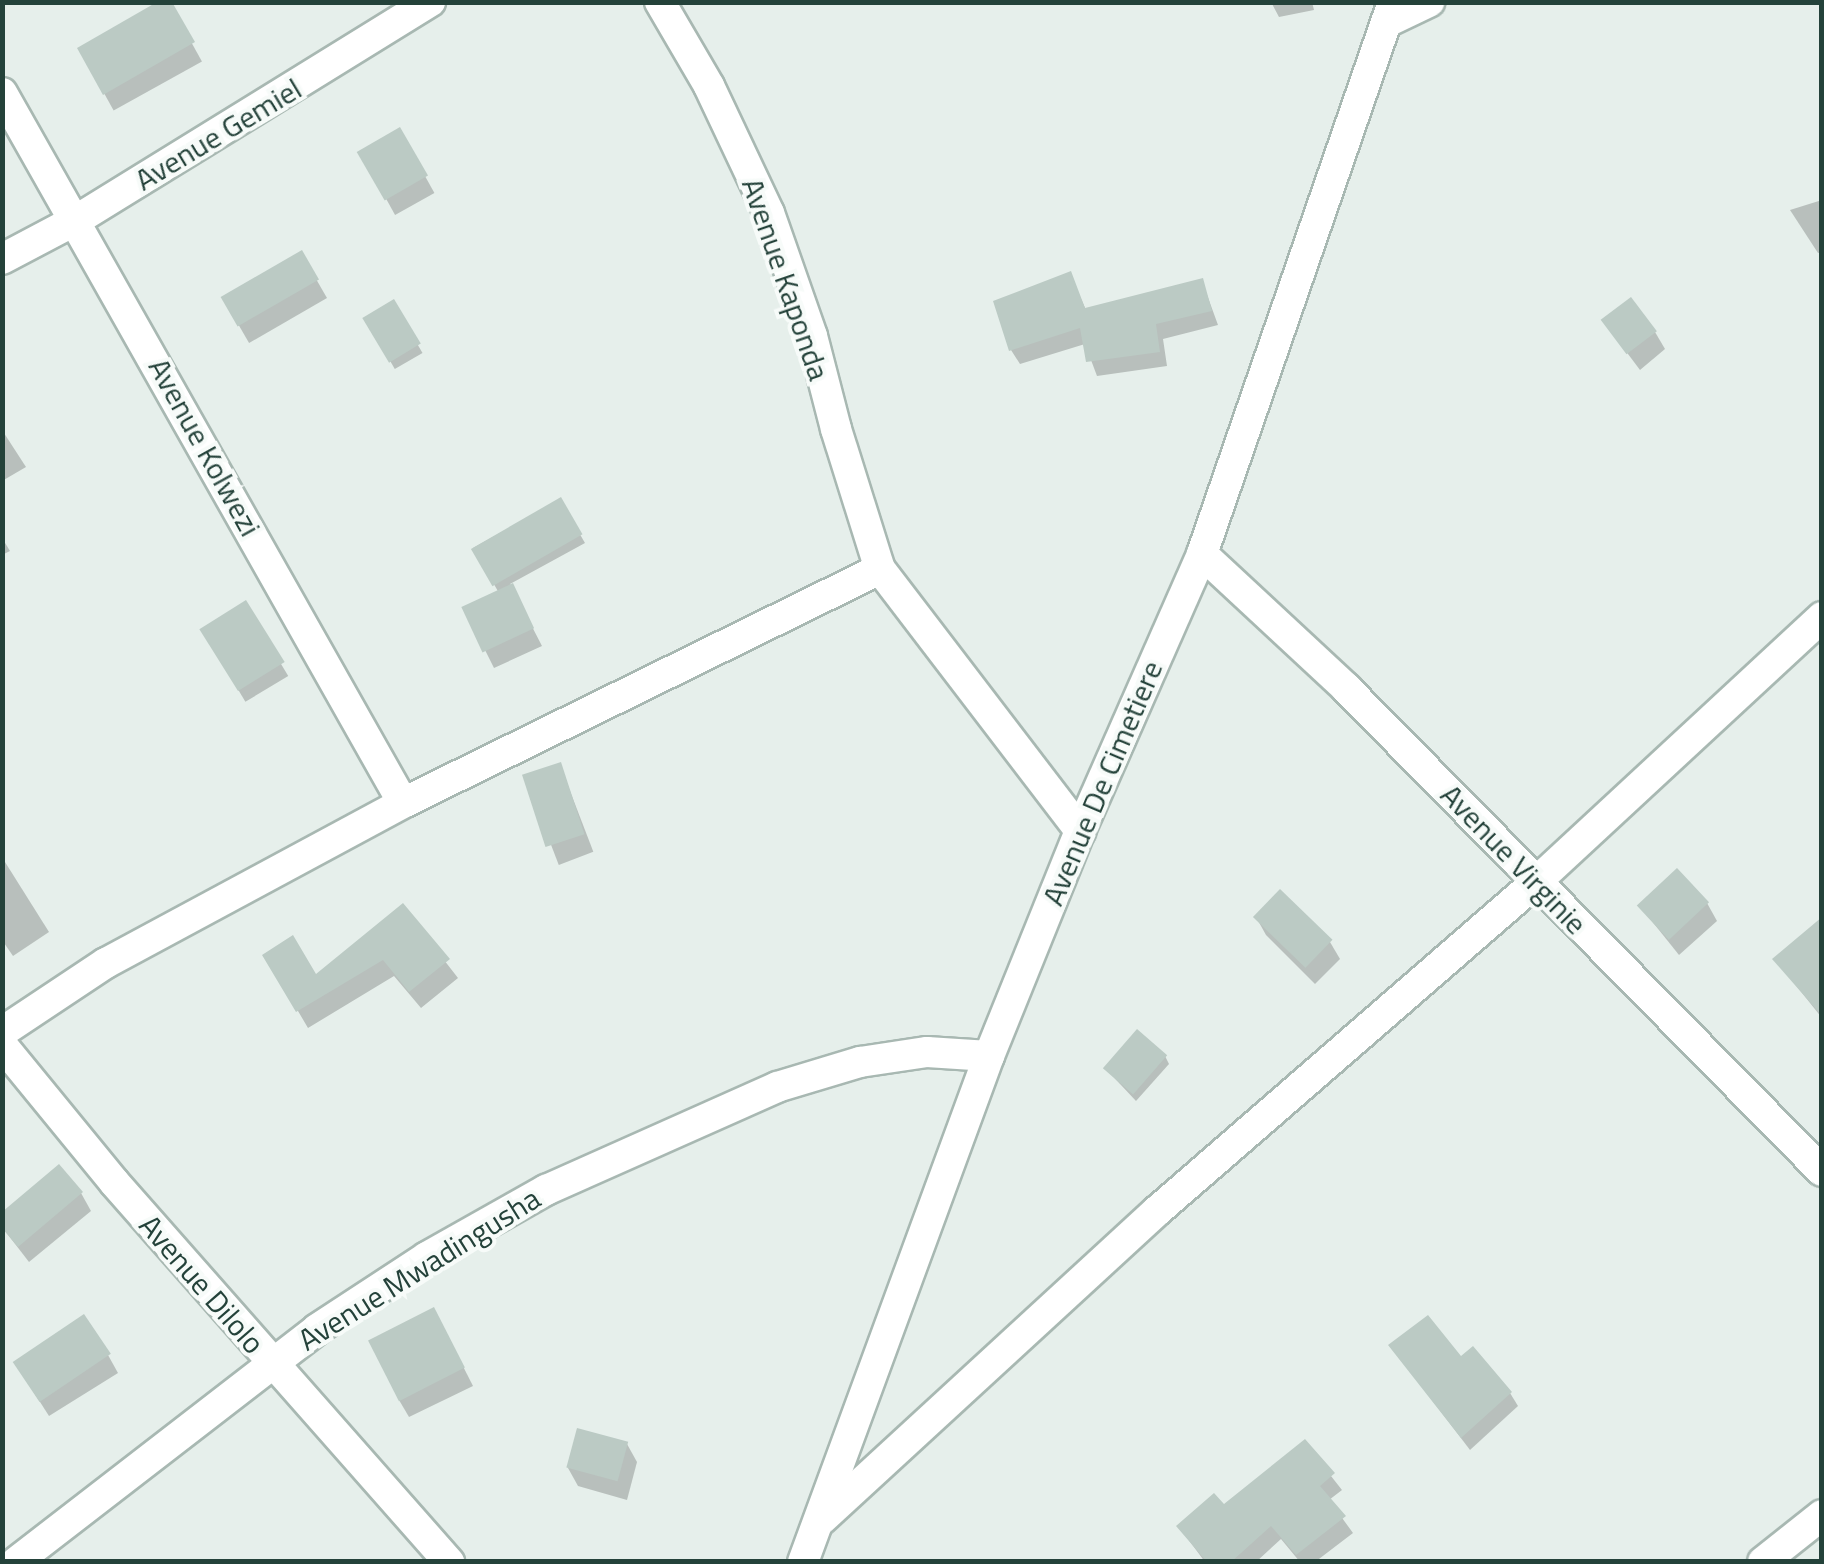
<!DOCTYPE html>
<html>
<head>
<meta charset="utf-8">
<style>
  body { margin:0 }
  #map { position:relative; width:1824px; height:1564px; overflow:hidden; background:#e6efeb; font-family:"Titillium Web",sans-serif }
  div>[style] { position:absolute }
  .shadow>* { inset:0; background:#0003; transform-origin:0 0 }
  .building>* { inset:0; background:#bbcac4; transform-origin:0 0 }
  .roads { filter:drop-shadow(2px 0 #a8b8b2) drop-shadow(-2px 0 #a8b8b2) drop-shadow(0 2px #a8b8b2) drop-shadow(0 -2px #a8b8b2) }
  .minor>* { height:30px; margin:-15px; padding:0 15px; transform-origin:15px; border-radius:15px; background:#fff }
  span { translate:-50% -50%; white-space:nowrap; text-align:center; line-height:1.15; -webkit-text-stroke:8px #f7fbf9; paint-order:stroke }
  .street-label { font-size:30px; color:#24423a }
  .frame { position:absolute; inset:0; border:5px solid #24423a; pointer-events:none }
</style>
</head>
<body>
<div id="map">
  <div class="shadow">
    <div style="left:169px;top:2px;width:68px;height:101px;rotate:61deg"></div>
    <div style="clip-path:polygon(1271px 2px,1312px 2px,1314px 10px,1279px 17px)"></div>
    <div style="left:400px;top:131px;width:71px;height:45px;rotate:61deg"></div>
    <div style="clip-path:polygon(1822px 200px,1822px 252px,1818px 253px,1790px 210px)"></div>
    <div style="left:301px;top:253px;width:52px;height:90px;rotate:60deg"></div>
    <div style="clip-path:polygon(1070px 274px,1086px 310px,1202px 281px,1218px 325px,1163px 339px,1167px 366px,1097px 376px,1085px 344px,1020px 364px,1011px 350px)"></div>
    <div style="left:393px;top:302px;width:59px;height:32px;rotate:60deg"></div>
    <div style="clip-path:polygon(1604px 322px,1655px 332px,1665px 349px,1640px 370px)"></div>
    <div style="clip-path:polygon(2px 430px,26px 467px,2px 481px)"></div>
    <div style="clip-path:polygon(560px 500px,585px 543px,510px 584px,542px 646px,494px 668px,464px 608px,499px 593px,473px 548px)"></div>
    <div style="clip-path:polygon(2px 538px,10px 551px,2px 555px)"></div>
    <div style="left:245px;top:604px;width:84px;height:50px;rotate:59deg"></div>
    <div style="left:560px;top:765px;width:93px;height:37px;rotate:69deg"></div>
    <div style="clip-path:polygon(5px 862px,49px 932px,13px 956px,2px 940px)"></div>
    <div style="clip-path:polygon(1707px 903px,1717px 921px,1679px 955px,1639px 905px)"></div>
    <div style="clip-path:polygon(402px 906px,458px 978px,421px 1008px,394px 976px,308px 1028px,265px 955px,316px 978px)"></div>
    <div style="clip-path:polygon(1256px 917px,1330px 942px,1340px 959px,1315px 984px,1266px 935px)"></div>
    <div style="clip-path:polygon(1822px 920px,1822px 1018px,1775px 959px)"></div>
    <div style="clip-path:polygon(1165px 1056px,1169px 1064px,1136px 1101px,1105px 1068px)"></div>
    <div style="clip-path:polygon(81px 1193px,91px 1211px,29px 1262px,2px 1227px)"></div>
    <div style="clip-path:polygon(443px 1327px,473px 1386px,409px 1417px,399px 1400px)"></div>
    <div style="clip-path:polygon(1391px 1346px,1461px 1359px,1510px 1393px,1518px 1406px,1470px 1450px)"></div>
    <div style="clip-path:polygon(108px 1355px,118px 1373px,49px 1416px,26px 1380px)"></div>
    <div style="clip-path:polygon(1305px 1443px,1342px 1490px,1329px 1500px,1353px 1533px,1315px 1562px,1300px 1562px,1281px 1539px,1256px 1562px,1205px 1562px,1179px 1527px,1224px 1508px)"></div>
    <div style="clip-path:polygon(627px 1444px,637px 1462px,627px 1500px,578px 1486px,568px 1468px)"></div>
  </div>
  <div class="building">
    <div style="clip-path:polygon(157px 2px,172px 2px,195px 42px,103px 95px,77px 48px)"></div>
    <div style="left:400px;top:127px;width:56px;height:50px;rotate:60deg"></div>
    <div style="left:302px;top:250px;width:34px;height:94px;rotate:60deg"></div>
    <div style="clip-path:polygon(1071px 271px,1085px 308px,1203px 278px,1212px 311px,1156px 324px,1160px 352px,1086px 362px,1080px 328px,1009px 351px,993px 301px)"></div>
    <div style="left:1631px;top:297px;width:43px;height:38px;rotate:53deg"></div>
    <div style="left:394px;top:299px;width:52px;height:37px;rotate:59deg"></div>
    <div style="left:561px;top:497px;width:43px;height:104px;rotate:60deg"></div>
    <div style="left:513px;top:583px;width:50px;height:57px;rotate:65deg"></div>
    <div style="left:246px;top:600px;width:73px;height:55px;rotate:58deg"></div>
    <div style="left:561px;top:762px;width:76px;height:41px;rotate:72deg"></div>
    <div style="left:1677px;top:868px;width:47px;height:55px;rotate:47deg"></div>
    <div style="left:1280px;top:889px;width:73px;height:39px;rotate:44deg"></div>
    <div style="clip-path:polygon(403px 903px,450px 959px,409px 992px,383px 960px,296px 1012px,262px 955px,293px 935px,316px 974px)"></div>
    <div style="clip-path:polygon(1822px 917px,1822px 1016px,1772px 959px)"></div>
    <div style="left:1137px;top:1029px;width:40px;height:52px;rotate:41deg"></div>
    <div style="clip-path:polygon(59px 1164px,83px 1192px,18px 1247px,2px 1228px,2px 1212px)"></div>
    <div style="left:434px;top:1307px;width:68px;height:74px;rotate:63deg"></div>
    <div style="left:84px;top:1314px;width:48px;height:86px;rotate:56deg"></div>
    <div style="clip-path:polygon(1428px 1315px,1461px 1356px,1473px 1346px,1512px 1392px,1461px 1438px,1388px 1345px)"></div>
    <div style="left:577px;top:1428px;width:53px;height:41px;rotate:15deg"></div>
    <div style="clip-path:polygon(1305px 1439px,1335px 1473px,1320px 1486px,1346px 1516px,1296px 1555px,1271px 1526px,1231px 1562px,1207px 1562px,1176px 1526px,1214px 1493px,1224px 1504px)"></div>
  </div>
  <div class="roads">
    <div class="minor">
      <div style="left:660px;top:2px;width:97px;rotate:59.7deg"></div>
      <div style="left:709px;top:86px;width:140px;rotate:64.7deg"></div>
      <div style="left:769px;top:213px;width:130px;rotate:70.7deg"></div>
      <div style="left:812px;top:336px;width:96px;rotate:75.5deg"></div>
      <div style="left:836px;top:429px;width:147px;rotate:72.6deg"></div>
      <div style="left:880px;top:569px;width:330px;rotate:52.6deg"></div>
      <div style="left:1387px;top:22px;width:47px;rotate:-25.5deg"></div>
      <div style="left:2px;top:93px;width:815px;rotate:60.54deg"></div>
      <div style="left:2px;top:259px;width:86px;rotate:-27.8deg"></div>
      <div style="left:78px;top:219px;width:414px;rotate:-31.7deg"></div>
      <div style="left:1202px;top:554px;width:197px;rotate:42.9deg"></div>
      <div style="left:1346px;top:688px;width:678px;rotate:45.42deg"></div>
      <div style="left:2px;top:1032px;width:125px;rotate:-33.6deg"></div>
      <div style="left:106px;top:963px;width:337px;rotate:-28.3deg"></div>
      <div style="left:403px;top:803px;width:531px;rotate:-26.13deg"></div>
      <div style="left:2px;top:1045px;width:177px;rotate:50.7deg"></div>
      <div style="left:114px;top:1182px;width:507px;rotate:48.6deg"></div>
      <div style="left:822px;top:1519px;width:455px;rotate:-42.6deg"></div>
      <div style="left:1157px;top:1211px;width:502px;rotate:-40.96deg"></div>
      <div style="left:1536px;top:882px;width:390px;rotate:-42.8deg"></div>
      <div style="left:16px;top:1562px;width:381px;rotate:-37.7deg"></div>
      <div style="left:317px;top:1329px;width:131px;rotate:-33.2deg"></div>
      <div style="left:427px;top:1257px;width:137px;rotate:-29.4deg"></div>
      <div style="left:546px;top:1190px;width:253px;rotate:-24deg"></div>
      <div style="left:777px;top:1087px;width:87px;rotate:-16.8deg"></div>
      <div style="left:860px;top:1062px;width:68px;rotate:-8.5deg"></div>
      <div style="left:927px;top:1052px;width:62px;rotate:3.7deg"></div>
      <div style="left:803px;top:1562px;width:539px;rotate:-69.82deg"></div>
      <div style="left:989px;top:1056px;width:243px;rotate:-68deg"></div>
      <div style="left:1080px;top:831px;width:303px;rotate:-66.2deg"></div>
      <div style="left:1202px;top:554px;width:584px;rotate:-70.91deg"></div>
      <div style="left:1763px;top:1562px;width:75px;rotate:-38.5deg"></div>
    </div>
  </div>
  <div class="street-label">
    <span style="left:218px;top:134px;rotate:-31deg">Avenue Gemiel</span>
    <span style="left:786px;top:279px;rotate:71deg">Avenue Kaponda</span>
    <span style="left:205px;top:447px;rotate:61deg">Avenue Kolwezi</span>
    <span style="left:1102px;top:783px;rotate:-67deg">Avenue De Cimetiere</span>
    <span style="left:1514px;top:859px;rotate:46deg">Avenue Virginie</span>
    <span style="left:419px;top:1269px;rotate:-32deg">Avenue Mwadingusha</span>
    <span style="left:202px;top:1284px;rotate:49deg">Avenue Dilolo</span>
  </div>
  <div class="frame"></div>
</div>
</body>
</html>
